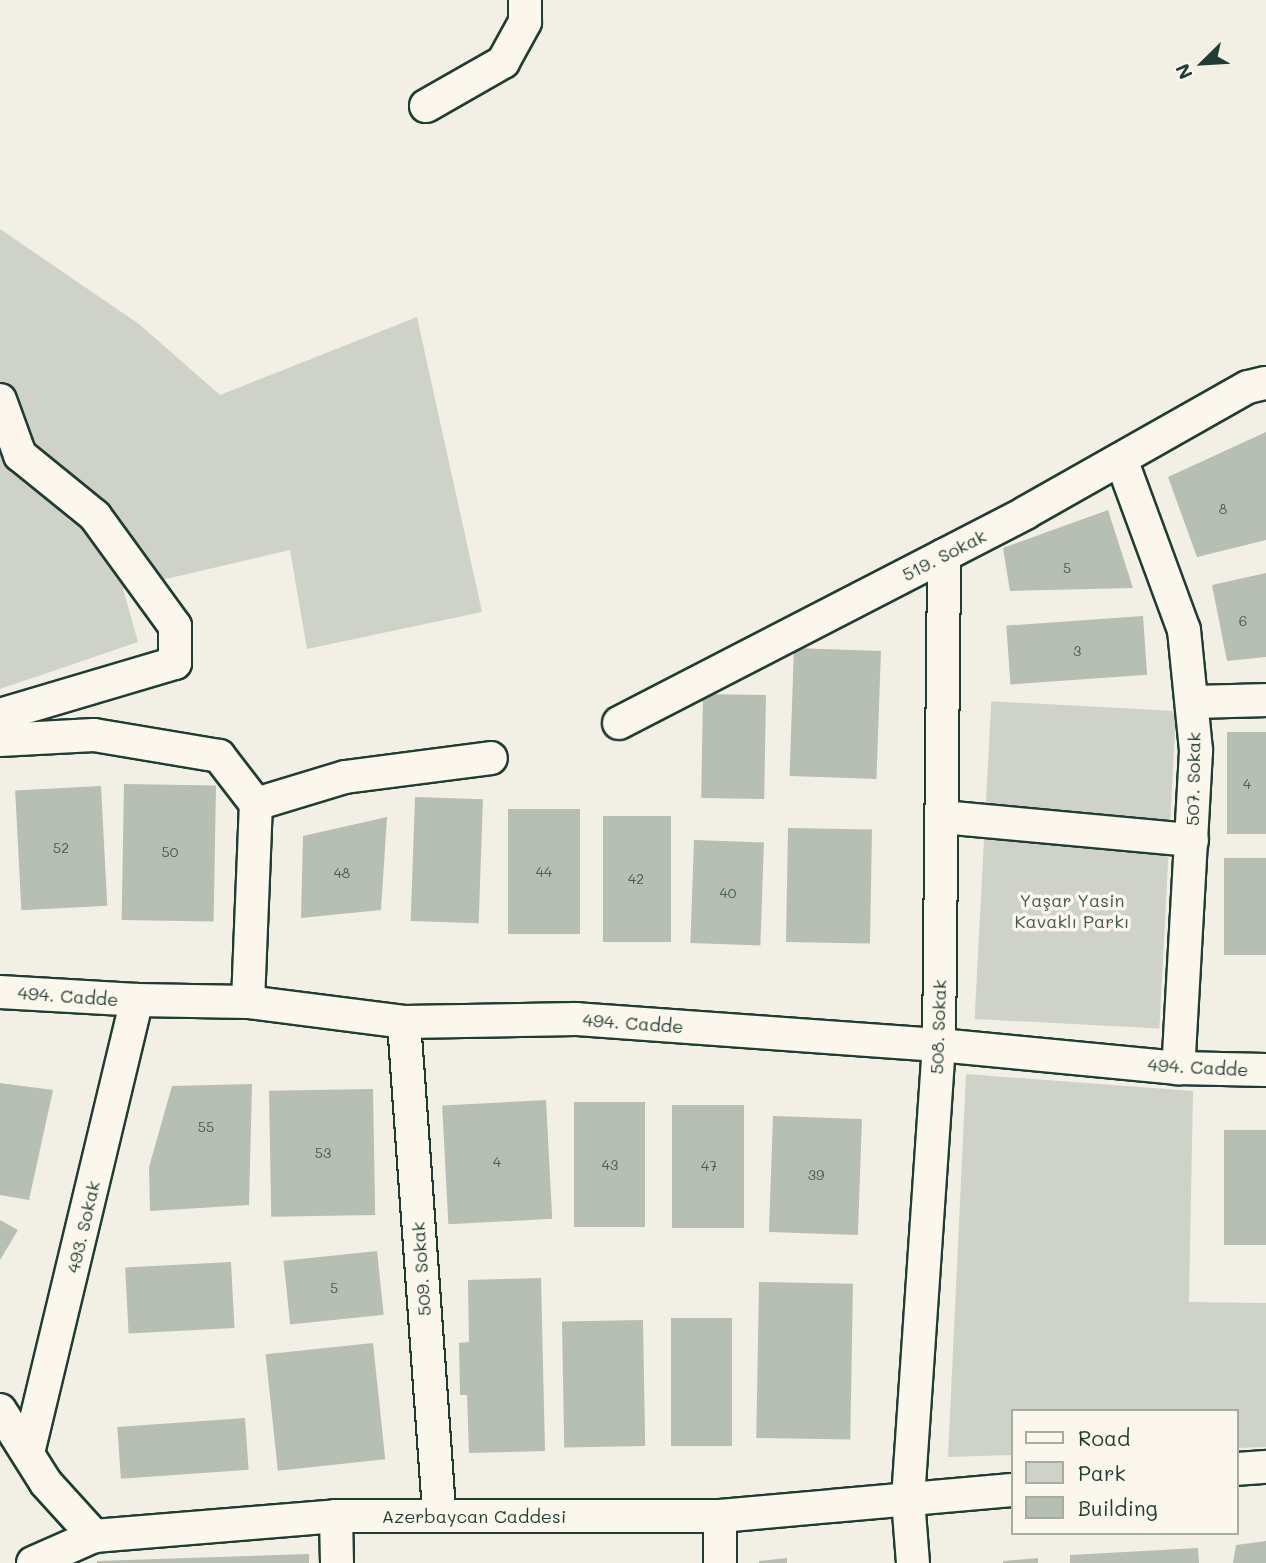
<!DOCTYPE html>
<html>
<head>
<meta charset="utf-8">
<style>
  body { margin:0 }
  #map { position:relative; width:1266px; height:1563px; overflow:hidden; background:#f2f0e5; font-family:Mali,sans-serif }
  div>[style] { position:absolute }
  .green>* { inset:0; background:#cfd2c8; transform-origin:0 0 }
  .building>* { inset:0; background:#b7beb3; transform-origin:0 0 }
  .roads { filter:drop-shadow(2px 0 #1f3d34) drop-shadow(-2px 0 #1f3d34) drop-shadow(0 2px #1f3d34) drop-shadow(0 -2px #1f3d34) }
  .minor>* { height:32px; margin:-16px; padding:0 16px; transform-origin:16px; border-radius:16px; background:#fbf7ec }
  span { translate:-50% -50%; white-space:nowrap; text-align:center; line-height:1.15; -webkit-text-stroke:7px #fbf7ec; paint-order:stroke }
  .number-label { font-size:14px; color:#455d54 }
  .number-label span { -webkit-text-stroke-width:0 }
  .street-label { font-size:18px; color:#1f3d34 }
  .park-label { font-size:18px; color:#425b52 }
  .legend { position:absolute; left:1011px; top:1409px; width:228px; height:126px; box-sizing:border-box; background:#fbf7ec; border:2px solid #a3ada2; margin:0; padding:9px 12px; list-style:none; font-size:21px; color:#1f3d34 }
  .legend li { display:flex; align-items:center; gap:14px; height:35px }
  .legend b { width:35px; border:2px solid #a3ada2 }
  .north { position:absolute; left:1168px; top:28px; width:70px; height:70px; -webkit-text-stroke:5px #fbf7ec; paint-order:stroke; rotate:246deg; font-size:19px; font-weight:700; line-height:28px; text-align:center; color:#1f3d34 }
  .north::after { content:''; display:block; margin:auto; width:24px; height:32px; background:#1f3d34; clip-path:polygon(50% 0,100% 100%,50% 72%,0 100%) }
</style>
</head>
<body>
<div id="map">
  <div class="green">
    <div style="clip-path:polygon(0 229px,139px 324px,220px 395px,417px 317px,482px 612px,307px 649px,290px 550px,123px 589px,138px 642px,0 689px)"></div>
    <div style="left:1176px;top:711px;width:318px;height:185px;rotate:93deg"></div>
    <div style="clip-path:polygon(966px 1074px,1193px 1091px,1189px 1302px,1266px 1303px,1266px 1447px,1236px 1448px,1236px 1411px,1012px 1411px,1012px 1455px,948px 1457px)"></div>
  </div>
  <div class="building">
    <div style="clip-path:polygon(1266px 432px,1266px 540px,1197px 557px,1168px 477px)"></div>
    <div style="clip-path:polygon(1108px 510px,1133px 588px,1010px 591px,1003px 548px)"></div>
    <div style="clip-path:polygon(1266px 573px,1266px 657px,1227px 661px,1212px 585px)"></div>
    <div style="left:1143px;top:616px;width:59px;height:137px;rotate:86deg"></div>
    <div style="left:794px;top:648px;width:87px;height:128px;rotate:2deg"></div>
    <div style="left:703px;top:694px;width:63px;height:104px;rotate:1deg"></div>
    <div style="left:1266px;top:732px;width:102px;height:39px;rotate:90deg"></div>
    <div style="left:124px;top:784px;width:92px;height:136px;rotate:1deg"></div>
    <div style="left:101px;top:786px;width:120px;height:86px;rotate:87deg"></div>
    <div style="left:415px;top:797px;width:68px;height:124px;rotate:2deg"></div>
    <div style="left:508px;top:809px;width:72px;height:125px"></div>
    <div style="left:603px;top:816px;width:68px;height:126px"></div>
    <div style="clip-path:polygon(387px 817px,381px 910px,301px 918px,303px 836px)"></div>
    <div style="left:788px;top:828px;width:84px;height:114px;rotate:1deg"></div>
    <div style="left:694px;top:840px;width:70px;height:103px;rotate:2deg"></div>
    <div style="left:1224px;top:858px;width:42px;height:97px"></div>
    <div style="clip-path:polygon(0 1083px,53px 1090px,29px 1200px,0 1195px)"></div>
    <div style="clip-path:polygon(252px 1084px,249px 1205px,150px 1211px,149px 1167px,172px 1086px)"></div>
    <div style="left:373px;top:1089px;width:126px;height:104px;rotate:89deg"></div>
    <div style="left:546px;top:1100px;width:119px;height:104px;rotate:87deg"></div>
    <div style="left:574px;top:1102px;width:71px;height:125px"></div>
    <div style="left:672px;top:1105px;width:72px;height:123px"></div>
    <div style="left:773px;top:1116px;width:89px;height:116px;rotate:2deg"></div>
    <div style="left:1266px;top:1130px;width:115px;height:42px;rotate:90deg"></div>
    <div style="clip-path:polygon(0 1220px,18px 1230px,0 1260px)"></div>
    <div style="left:377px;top:1251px;width:64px;height:94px;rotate:84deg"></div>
    <div style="left:231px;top:1262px;width:66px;height:106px;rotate:87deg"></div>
    <div style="clip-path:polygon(541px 1278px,545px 1451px,469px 1453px,467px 1395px,460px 1395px,459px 1343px,469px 1342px,468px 1280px)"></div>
    <div style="left:759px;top:1282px;width:94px;height:156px;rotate:1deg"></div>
    <div style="left:671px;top:1318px;width:61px;height:128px"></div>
    <div style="left:643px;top:1320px;width:126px;height:81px;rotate:89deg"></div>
    <div style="left:373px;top:1343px;width:117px;height:108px;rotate:84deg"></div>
    <div style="left:245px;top:1418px;width:52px;height:128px;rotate:86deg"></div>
    <div style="clip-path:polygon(1266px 1541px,1266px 1563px,1233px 1563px,1236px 1545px)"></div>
    <div style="clip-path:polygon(1198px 1548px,1199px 1563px,1070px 1563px,1070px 1555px)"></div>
    <div style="clip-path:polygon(309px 1554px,309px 1563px,97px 1563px,97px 1561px)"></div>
    <div style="clip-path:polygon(787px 1558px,787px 1563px,759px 1563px,759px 1561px)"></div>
    <div style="clip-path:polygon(1038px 1558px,1038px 1563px,1003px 1563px,1003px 1561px)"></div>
  </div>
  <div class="roads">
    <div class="minor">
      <div style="left:426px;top:106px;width:89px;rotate:-29.7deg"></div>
      <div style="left:503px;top:62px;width:46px;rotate:-61.2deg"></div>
      <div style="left:525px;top:22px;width:22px;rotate:-90deg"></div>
      <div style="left:0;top:400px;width:59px;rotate:70deg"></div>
      <div style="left:20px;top:455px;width:97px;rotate:39.1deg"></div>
      <div style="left:95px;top:516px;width:136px;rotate:54deg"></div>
      <div style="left:175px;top:626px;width:37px;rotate:90deg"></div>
      <div style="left:175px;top:663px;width:183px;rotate:163.5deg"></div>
      <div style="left:1121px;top:459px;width:182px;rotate:69.8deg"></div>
      <div style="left:1184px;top:630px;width:122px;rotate:84.3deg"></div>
      <div style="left:1196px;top:751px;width:318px;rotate:93.2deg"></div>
      <div style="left:1192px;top:702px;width:74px;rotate:-1.5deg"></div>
      <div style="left:619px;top:723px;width:457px;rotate:-27.3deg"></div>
      <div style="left:1025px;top:513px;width:256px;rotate:-29.5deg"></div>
      <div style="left:1248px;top:387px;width:18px;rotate:-13deg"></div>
      <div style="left:0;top:740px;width:94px;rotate:-3deg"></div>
      <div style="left:94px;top:735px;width:127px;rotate:9.5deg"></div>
      <div style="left:219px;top:756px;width:61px;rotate:52.4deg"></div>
      <div style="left:942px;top:817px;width:251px;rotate:5.3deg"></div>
      <div style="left:0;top:992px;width:137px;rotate:3.3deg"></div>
      <div style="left:137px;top:1000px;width:111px;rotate:1deg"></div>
      <div style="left:248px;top:1002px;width:157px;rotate:7.3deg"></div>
      <div style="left:404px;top:1022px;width:172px;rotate:-1deg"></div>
      <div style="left:576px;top:1019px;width:364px;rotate:4.1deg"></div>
      <div style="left:939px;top:1045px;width:240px;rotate:5.5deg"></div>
      <div style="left:1178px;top:1068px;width:88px;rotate:1.3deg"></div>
      <div style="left:248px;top:1002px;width:198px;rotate:-87.7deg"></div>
      <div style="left:256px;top:804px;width:93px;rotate:-16.9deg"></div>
      <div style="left:345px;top:777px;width:147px;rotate:-7.4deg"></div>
      <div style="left:404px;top:1022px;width:495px;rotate:85.9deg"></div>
      <div style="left:0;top:1410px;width:86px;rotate:57.8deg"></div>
      <div style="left:46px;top:1483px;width:72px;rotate:47.8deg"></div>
      <div style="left:28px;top:1453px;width:466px;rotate:-76.5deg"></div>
      <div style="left:1236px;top:1469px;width:30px;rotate:-4deg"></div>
      <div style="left:336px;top:1516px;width:47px;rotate:88.8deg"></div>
      <div style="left:720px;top:1516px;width:47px;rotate:90deg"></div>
      <div style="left:33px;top:1563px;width:67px;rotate:-23.9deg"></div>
      <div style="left:94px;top:1536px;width:243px;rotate:-4.7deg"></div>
      <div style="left:336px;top:1516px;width:384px"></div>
      <div style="left:720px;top:1516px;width:293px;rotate:-5.1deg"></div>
      <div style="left:913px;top:1563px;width:64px;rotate:-94.5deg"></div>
      <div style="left:908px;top:1499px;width:455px;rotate:-86.1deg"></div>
      <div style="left:939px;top:1045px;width:490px;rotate:-89.4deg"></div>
    </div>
  </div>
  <div class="number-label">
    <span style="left:1223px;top:509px">8</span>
    <span style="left:1067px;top:568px">5</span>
    <span style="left:1243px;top:621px">6</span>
    <span style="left:1077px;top:651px">3</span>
    <span style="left:1247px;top:784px">4</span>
    <span style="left:61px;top:848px">52</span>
    <span style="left:170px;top:852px">50</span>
    <span style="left:544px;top:872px">44</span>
    <span style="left:342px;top:873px">48</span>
    <span style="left:636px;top:879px">42</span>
    <span style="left:728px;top:893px">40</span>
    <span style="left:206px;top:1127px">55</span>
    <span style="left:323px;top:1153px">53</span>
    <span style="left:497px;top:1162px">4</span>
    <span style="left:610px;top:1165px">43</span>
    <span style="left:709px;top:1166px">47</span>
    <span style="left:816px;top:1175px">39</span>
    <span style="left:334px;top:1288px">5</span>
  </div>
  <div class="street-label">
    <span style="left:944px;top:555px;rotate:-27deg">519. Sokak</span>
    <span style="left:1193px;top:779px;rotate:-89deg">507. Sokak</span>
    <span style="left:68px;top:996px;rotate:4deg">494. Cadde</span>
    <span style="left:633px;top:1023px;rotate:4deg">494. Cadde</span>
    <span style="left:938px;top:1027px;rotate:-88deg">508. Sokak</span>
    <span style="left:1198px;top:1067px;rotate:3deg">494. Cadde</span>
    <span style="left:83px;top:1227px;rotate:-77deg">493. Sokak</span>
    <span style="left:421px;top:1269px;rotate:-94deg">509. Sokak</span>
    <span style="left:474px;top:1516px">Azerbaycan Caddesi</span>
  </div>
  <div class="park-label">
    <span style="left:1072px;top:911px">Yaşar Yasin<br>Kavaklı Parkı</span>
  </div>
  <ul class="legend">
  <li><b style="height:9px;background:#fbf7ec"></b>Road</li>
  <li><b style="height:19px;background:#cfd2c8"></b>Park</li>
  <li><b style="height:19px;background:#b7beb3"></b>Building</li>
  </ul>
  <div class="north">N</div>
</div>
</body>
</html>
